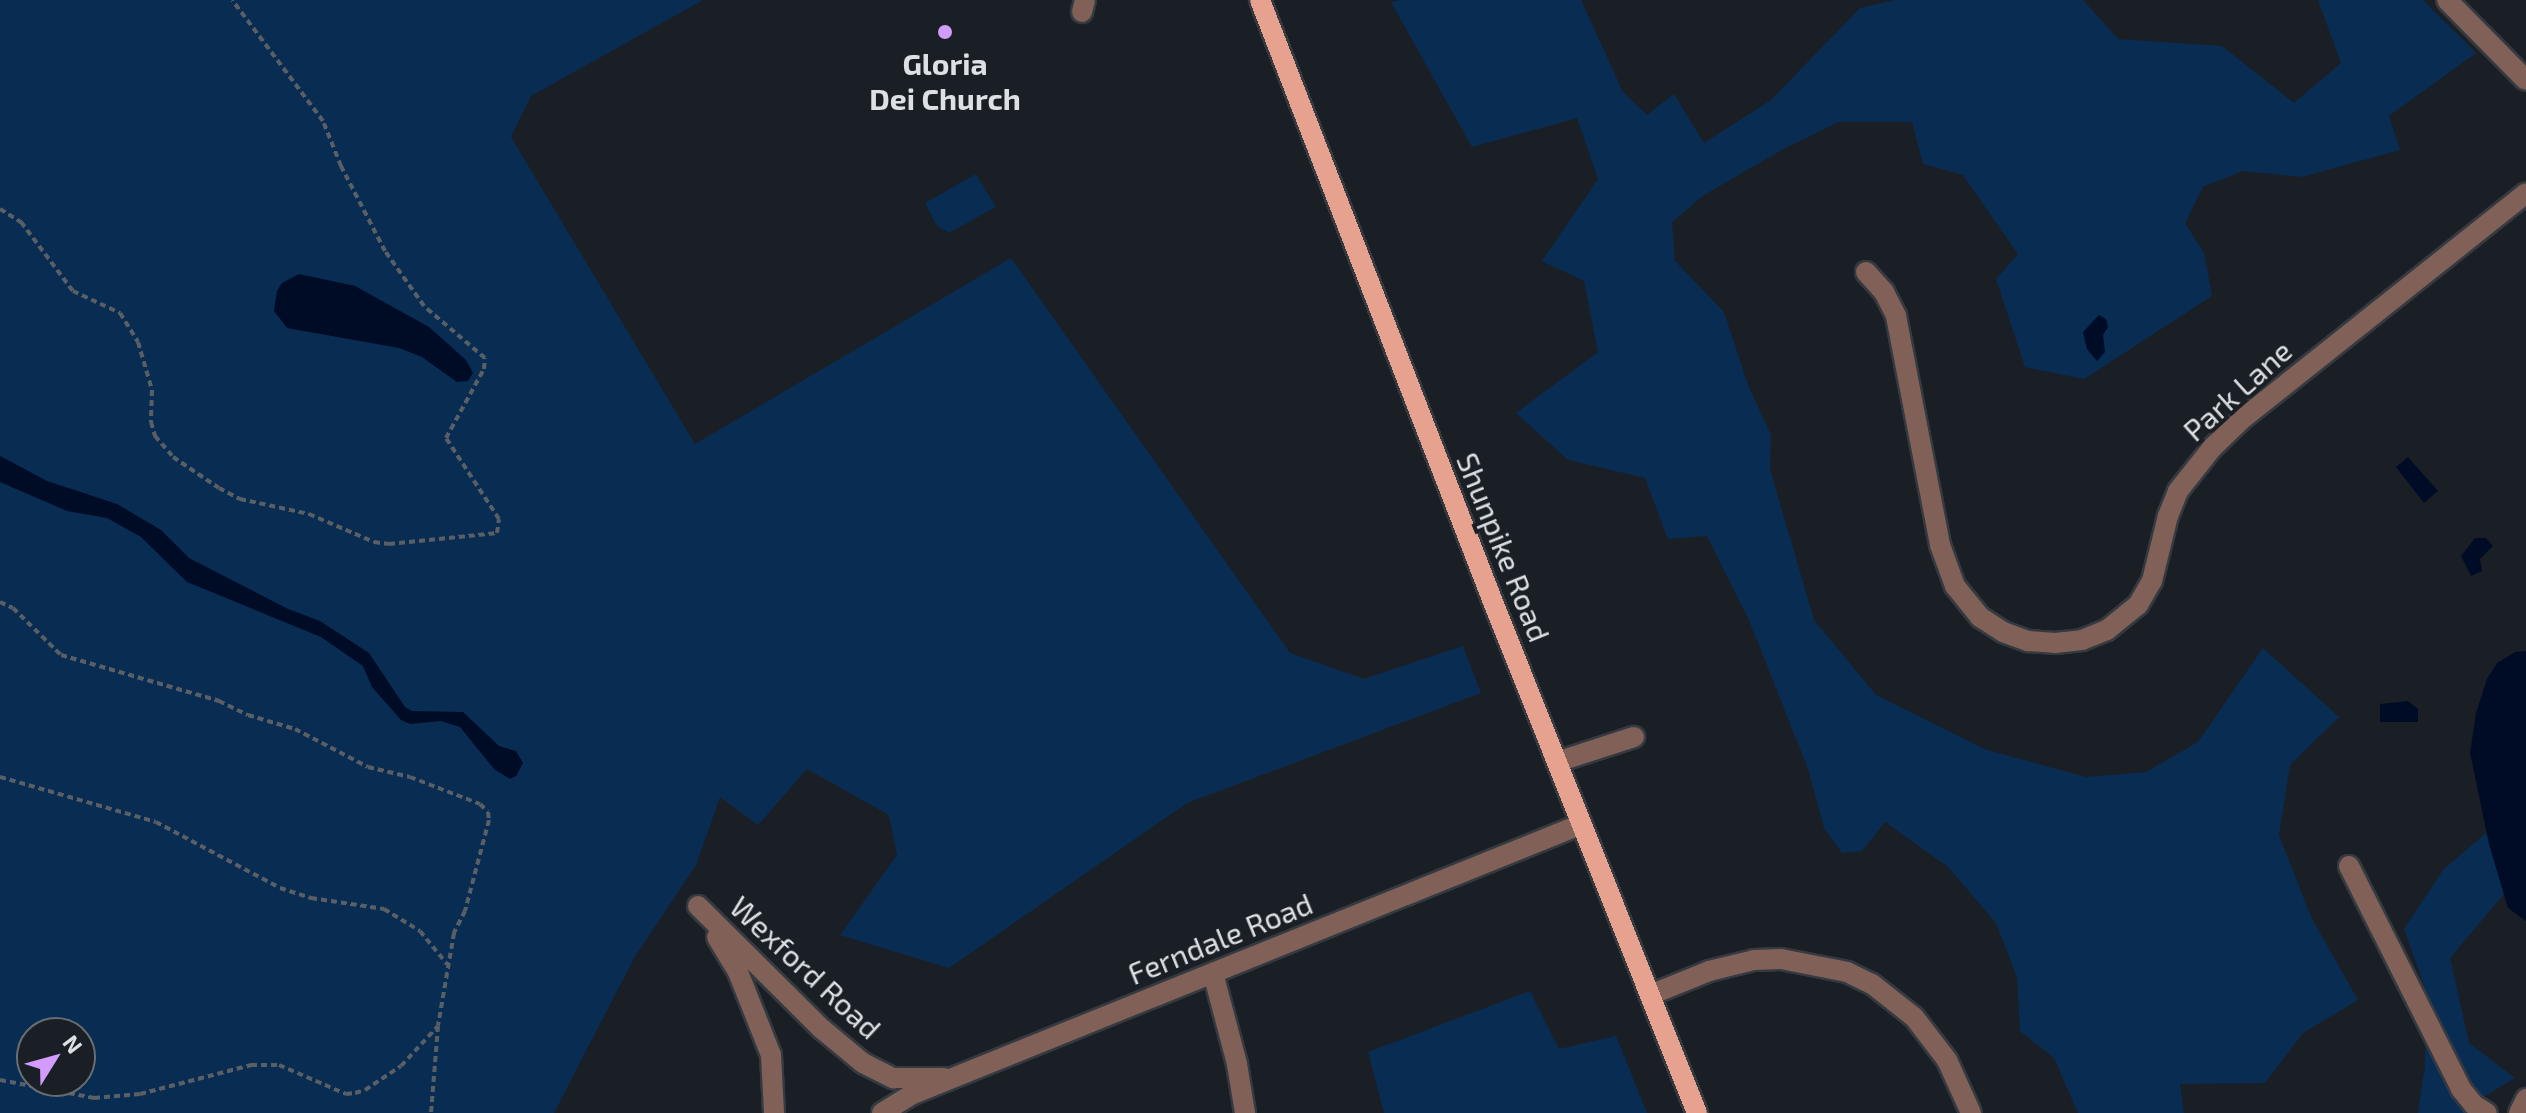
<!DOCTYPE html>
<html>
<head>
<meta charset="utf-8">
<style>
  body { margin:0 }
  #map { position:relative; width:2526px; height:1113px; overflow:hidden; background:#1a1f26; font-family:"Exo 2",sans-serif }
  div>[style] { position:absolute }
  .green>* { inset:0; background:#092c53 }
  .water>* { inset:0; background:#000c26 }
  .path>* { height:4px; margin-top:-2px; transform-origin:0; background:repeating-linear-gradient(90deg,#5a5f65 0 6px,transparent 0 10px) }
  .roads { filter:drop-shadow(2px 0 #353a41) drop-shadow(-2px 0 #353a41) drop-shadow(0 2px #353a41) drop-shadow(0 -2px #353a41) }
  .minor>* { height:20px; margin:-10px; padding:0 10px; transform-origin:10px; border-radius:10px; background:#816157 }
  .major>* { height:20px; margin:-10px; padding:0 10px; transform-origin:10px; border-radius:10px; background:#e6a28f }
  .dots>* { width:22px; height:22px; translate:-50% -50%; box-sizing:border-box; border:4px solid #1a1f26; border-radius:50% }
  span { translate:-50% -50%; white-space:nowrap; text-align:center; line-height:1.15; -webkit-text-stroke:8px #1a1f26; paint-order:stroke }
  .poi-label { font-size:30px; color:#dde1e5; font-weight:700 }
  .street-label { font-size:30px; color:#dde1e5 }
  .north { position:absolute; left:16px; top:1017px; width:80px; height:80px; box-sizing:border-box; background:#1a1f26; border:2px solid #686d72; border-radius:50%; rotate:53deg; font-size:22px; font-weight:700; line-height:32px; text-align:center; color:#dde1e5 }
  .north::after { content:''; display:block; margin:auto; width:28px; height:36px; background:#d39cfc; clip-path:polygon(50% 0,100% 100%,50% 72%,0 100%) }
</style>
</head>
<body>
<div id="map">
  <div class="green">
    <div style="clip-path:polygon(evenodd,0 0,703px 0,531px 96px,511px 137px,695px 444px,1011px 258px,1290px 653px,1364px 679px,1463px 646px,1481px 693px,1187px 803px,949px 968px,840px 935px,897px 855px,889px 815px,807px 769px,758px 825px,720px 797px,696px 865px,634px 958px,554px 1113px,0 1113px,0 0,32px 1033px,80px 1033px,80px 1081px,32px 1081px,32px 1033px)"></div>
    <div style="clip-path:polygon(1400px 0,1581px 0,1623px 92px,1647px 115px,1674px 94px,1704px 143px,1771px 100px,1860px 8px,1895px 0,2083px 0,2118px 39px,2222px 46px,2294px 103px,2341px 63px,2318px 0,2423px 0,2476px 53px,2389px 116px,2400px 150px,2302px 177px,2243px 171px,2203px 187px,2185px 223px,2204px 253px,2212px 296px,2084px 379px,2025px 367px,1996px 279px,2018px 254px,1963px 175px,1923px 164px,1912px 122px,1839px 122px,1785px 148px,1704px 195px,1672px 222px,1675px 261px,1724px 312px,1748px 385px,1771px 435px,1770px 469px,1814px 620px,1876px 695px,1987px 750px,2086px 777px,2146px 772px,2198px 742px,2263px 648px,2339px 717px,2290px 765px,2279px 835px,2311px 917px,2358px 1000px,2303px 1033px,2265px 1083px,2180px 1084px,2184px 1113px,2078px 1113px,2054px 1058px,2020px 1031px,2017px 977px,1996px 923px,1948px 867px,1885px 822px,1862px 851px,1842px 853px,1824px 828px,1808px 769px,1749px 620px,1707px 536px,1668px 539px,1645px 478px,1568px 460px,1516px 413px,1598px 352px,1584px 281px,1542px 261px,1598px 179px,1577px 118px,1472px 147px,1391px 2px)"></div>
    <div style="clip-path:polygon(976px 174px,996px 207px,949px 233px,937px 226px,925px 203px)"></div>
    <div style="clip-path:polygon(2487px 832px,2504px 894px,2450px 958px,2469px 1043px,2515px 1078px,2473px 1103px,2470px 1113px,2418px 1113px,2425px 1066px,2426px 991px,2404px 929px,2443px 870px)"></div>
    <div style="clip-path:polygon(1530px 991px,1559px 1049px,1616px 1036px,1647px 1113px,1384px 1113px,1368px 1052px)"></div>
  </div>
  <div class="water">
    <div style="clip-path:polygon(299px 274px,355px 286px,429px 327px,466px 360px,473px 373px,468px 381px,457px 382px,422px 357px,399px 348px,287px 328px,274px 311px,277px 291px,282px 283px)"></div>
    <div style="clip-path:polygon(2099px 315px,2106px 319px,2108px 327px,2103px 335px,2105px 352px,2097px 361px,2087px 349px,2083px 332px)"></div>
    <div style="clip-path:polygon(0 456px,47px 481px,117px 504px,161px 530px,189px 558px,288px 609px,320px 621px,369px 653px,405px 707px,412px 711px,463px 712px,499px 746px,516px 751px,523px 763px,516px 776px,510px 779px,494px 769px,460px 727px,441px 721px,410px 724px,401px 720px,372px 687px,363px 666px,321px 637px,187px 582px,141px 537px,107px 518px,67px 511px,0 482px)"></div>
    <div style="clip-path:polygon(2408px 457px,2438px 491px,2424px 503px,2396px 467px)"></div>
    <div style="clip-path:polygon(2475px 538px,2486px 538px,2493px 546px,2480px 559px,2482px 571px,2471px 576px,2461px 556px)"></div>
    <div style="clip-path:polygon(2526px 651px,2526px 921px,2508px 908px,2489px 844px,2470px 753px,2476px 713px,2487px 679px,2497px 663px,2515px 652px)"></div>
    <div style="clip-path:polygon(2408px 701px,2418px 709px,2418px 722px,2380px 722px,2380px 704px)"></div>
  </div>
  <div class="path">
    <div style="left:0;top:209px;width:25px;rotate:32deg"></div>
    <div style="left:21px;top:222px;width:86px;rotate:53deg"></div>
    <div style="left:73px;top:291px;width:52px;rotate:25.1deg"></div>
    <div style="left:120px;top:313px;width:34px;rotate:58deg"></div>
    <div style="left:138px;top:342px;width:50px;rotate:73.7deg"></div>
    <div style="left:152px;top:390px;width:32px;rotate:92deg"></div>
    <div style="left:151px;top:422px;width:15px;rotate:74deg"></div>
    <div style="left:155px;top:436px;width:28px;rotate:49deg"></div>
    <div style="left:173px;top:457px;width:55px;rotate:34deg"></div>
    <div style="left:219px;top:488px;width:24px;rotate:28deg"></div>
    <div style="left:240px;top:499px;width:71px;rotate:12.3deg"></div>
    <div style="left:309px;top:514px;width:71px;rotate:23.3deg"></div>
    <div style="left:374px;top:542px;width:15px;rotate:8deg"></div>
    <div style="left:389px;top:544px;width:109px;rotate:-5.8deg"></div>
    <div style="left:497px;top:533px;width:14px;rotate:-82deg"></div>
    <div style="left:499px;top:519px;width:97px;rotate:-123.2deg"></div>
    <div style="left:446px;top:438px;width:79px;rotate:-61.2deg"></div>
    <div style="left:484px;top:369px;width:11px;rotate:-85deg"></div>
    <div style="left:485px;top:358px;width:80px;rotate:-139.6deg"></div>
    <div style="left:424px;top:306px;width:67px;rotate:-125.3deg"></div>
    <div style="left:385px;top:251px;width:96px;rotate:-117.4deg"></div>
    <div style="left:341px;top:166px;width:48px;rotate:-111.8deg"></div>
    <div style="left:323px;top:121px;width:151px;rotate:-126.9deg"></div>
    <div style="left:0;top:602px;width:14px;rotate:25deg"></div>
    <div style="left:13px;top:608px;width:67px;rotate:44.4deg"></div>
    <div style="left:61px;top:655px;width:165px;rotate:16.2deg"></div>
    <div style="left:219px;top:701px;width:32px;rotate:26deg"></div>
    <div style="left:248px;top:715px;width:49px;rotate:16.6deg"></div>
    <div style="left:295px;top:729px;width:82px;rotate:27.5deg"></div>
    <div style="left:368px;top:767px;width:43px;rotate:13.4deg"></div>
    <div style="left:410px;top:777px;width:75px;rotate:21.1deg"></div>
    <div style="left:480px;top:804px;width:11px;rotate:45deg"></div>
    <div style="left:488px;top:812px;width:8px;rotate:83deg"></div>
    <div style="left:489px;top:820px;width:94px;rotate:104.8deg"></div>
    <div style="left:465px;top:911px;width:25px;rotate:117deg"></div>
    <div style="left:454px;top:933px;width:94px;rotate:99.8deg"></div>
    <div style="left:0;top:777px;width:162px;rotate:16.1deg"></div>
    <div style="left:156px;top:822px;width:140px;rotate:28deg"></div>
    <div style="left:280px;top:888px;width:33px;rotate:18deg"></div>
    <div style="left:311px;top:898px;width:74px;rotate:8.6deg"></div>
    <div style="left:384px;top:909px;width:42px;rotate:31.4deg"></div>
    <div style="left:420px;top:931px;width:43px;rotate:50.7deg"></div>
    <div style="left:0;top:1080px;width:96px;rotate:10.8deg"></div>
    <div style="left:94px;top:1098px;width:46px;rotate:-5deg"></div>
    <div style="left:140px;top:1094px;width:115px;rotate:-14.6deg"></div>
    <div style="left:251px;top:1065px;width:28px"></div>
    <div style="left:279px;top:1065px;width:73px;rotate:23.4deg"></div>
    <div style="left:346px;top:1094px;width:9px;rotate:-6deg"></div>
    <div style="left:355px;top:1093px;width:10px;rotate:-17deg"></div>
    <div style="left:365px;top:1090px;width:43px;rotate:-33.7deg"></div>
    <div style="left:401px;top:1066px;width:54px;rotate:-47.2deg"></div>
    <div style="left:438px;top:1026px;width:87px;rotate:94.6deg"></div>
  </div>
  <div class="roads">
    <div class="minor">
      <div style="left:2447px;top:0;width:112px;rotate:45.4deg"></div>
      <div style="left:1082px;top:12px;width:12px;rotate:-76deg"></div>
      <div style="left:1866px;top:272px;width:27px;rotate:48deg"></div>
      <div style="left:1884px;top:292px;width:27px;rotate:63deg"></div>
      <div style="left:1896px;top:316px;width:233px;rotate:79.1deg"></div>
      <div style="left:1940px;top:545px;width:44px;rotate:69.9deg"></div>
      <div style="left:1955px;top:586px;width:40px;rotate:51deg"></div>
      <div style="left:1980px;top:617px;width:27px;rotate:33deg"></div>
      <div style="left:2003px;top:632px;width:27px;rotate:20deg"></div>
      <div style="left:2028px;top:641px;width:27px;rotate:4deg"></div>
      <div style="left:2055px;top:643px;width:27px;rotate:-6deg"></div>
      <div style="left:2082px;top:640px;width:27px;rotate:-22deg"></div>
      <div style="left:2107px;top:630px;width:40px;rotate:-39deg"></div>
      <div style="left:2138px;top:605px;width:28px;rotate:-60deg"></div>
      <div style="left:2152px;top:581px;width:67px;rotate:-76.2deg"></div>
      <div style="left:2168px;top:516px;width:27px;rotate:-68deg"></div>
      <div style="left:2178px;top:491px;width:55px;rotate:-51.7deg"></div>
      <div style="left:2212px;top:448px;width:40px;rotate:-44deg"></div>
      <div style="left:2241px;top:420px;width:364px;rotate:-38.5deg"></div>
      <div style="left:1557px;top:762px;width:81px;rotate:-18deg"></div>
      <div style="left:2349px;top:866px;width:250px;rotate:63.3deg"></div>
      <div style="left:2461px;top:1089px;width:21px;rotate:51deg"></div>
      <div style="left:2474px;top:1105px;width:15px;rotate:32deg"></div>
      <div style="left:698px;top:906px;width:175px;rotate:44.8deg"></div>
      <div style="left:822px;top:1029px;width:53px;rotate:39.7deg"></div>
      <div style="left:863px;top:1063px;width:34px;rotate:27deg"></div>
      <div style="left:893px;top:1078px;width:51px"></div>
      <div style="left:717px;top:937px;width:41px;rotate:59deg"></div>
      <div style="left:738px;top:972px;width:89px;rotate:68.3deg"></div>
      <div style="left:771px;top:1055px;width:58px;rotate:87deg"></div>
      <div style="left:1213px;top:973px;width:94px;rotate:75.2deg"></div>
      <div style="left:1237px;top:1064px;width:50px;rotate:80.7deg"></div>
      <div style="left:1650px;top:995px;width:64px;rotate:-22.1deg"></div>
      <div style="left:1709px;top:971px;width:46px;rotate:-13.7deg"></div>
      <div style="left:1754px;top:960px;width:27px;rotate:-2deg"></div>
      <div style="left:1781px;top:959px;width:67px;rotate:11.1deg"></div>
      <div style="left:1847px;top:972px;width:28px;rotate:26deg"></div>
      <div style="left:1872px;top:984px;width:53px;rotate:38.2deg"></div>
      <div style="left:1914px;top:1017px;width:54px;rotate:52.5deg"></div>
      <div style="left:1947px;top:1060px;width:58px;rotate:65.6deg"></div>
      <div style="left:882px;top:1113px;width:36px;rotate:-32deg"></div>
      <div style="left:913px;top:1094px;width:721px;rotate:-21.98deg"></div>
      <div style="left:2519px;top:1113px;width:16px;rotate:-63deg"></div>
    </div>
    <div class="major">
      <div style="left:1260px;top:0;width:646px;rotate:68.84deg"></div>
      <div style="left:1493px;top:602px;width:550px;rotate:68.24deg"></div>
    </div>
  </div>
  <div class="dots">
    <div style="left:945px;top:32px;background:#d39cfc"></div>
  </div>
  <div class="poi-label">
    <span style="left:945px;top:80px">Gloria<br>Dei Church</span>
  </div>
  <div class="street-label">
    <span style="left:2237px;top:390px;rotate:-42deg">Park Lane</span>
    <span style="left:1504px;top:547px;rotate:68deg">Shunpike Road</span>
    <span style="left:1220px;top:938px;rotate:-22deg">Ferndale Road</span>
    <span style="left:806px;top:967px;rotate:43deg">Wexford Road</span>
  </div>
  <div class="north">N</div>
</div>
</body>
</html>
